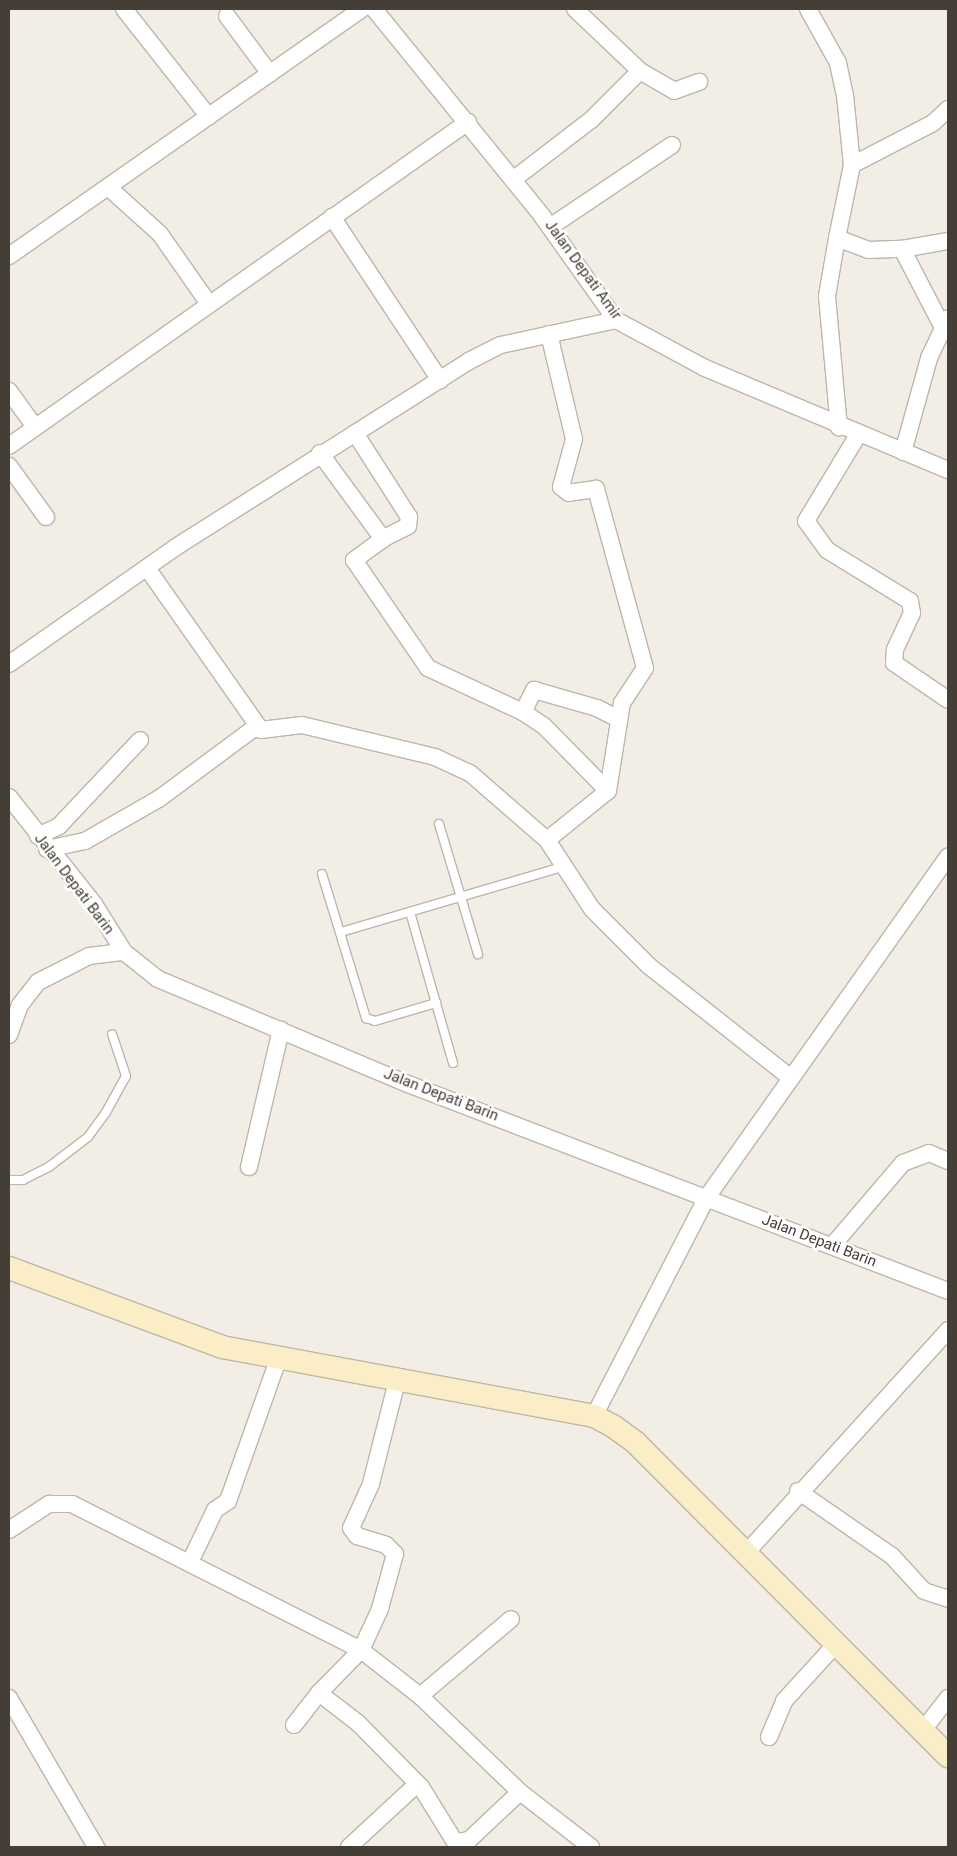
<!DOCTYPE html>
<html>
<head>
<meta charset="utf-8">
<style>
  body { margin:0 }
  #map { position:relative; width:957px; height:1856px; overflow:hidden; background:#f2eee6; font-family:Roboto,sans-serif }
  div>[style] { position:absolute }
  .roads { filter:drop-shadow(1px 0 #bdb6a9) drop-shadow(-1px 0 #bdb6a9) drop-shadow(0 1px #bdb6a9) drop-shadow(0 -1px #bdb6a9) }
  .lane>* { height:8px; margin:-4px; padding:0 4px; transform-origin:4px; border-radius:4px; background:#fff }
  .street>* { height:16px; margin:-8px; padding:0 8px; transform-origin:8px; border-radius:8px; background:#fff }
  .secondary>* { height:22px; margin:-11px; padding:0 11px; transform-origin:11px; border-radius:11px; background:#fbeec7 }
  span { translate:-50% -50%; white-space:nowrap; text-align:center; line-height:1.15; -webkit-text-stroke:5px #fff; paint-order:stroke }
  .street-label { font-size:15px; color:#443e36 }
  .frame { position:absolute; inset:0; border:10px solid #443e36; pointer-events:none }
</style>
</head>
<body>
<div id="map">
  <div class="roads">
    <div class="lane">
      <div style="left:439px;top:824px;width:136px;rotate:73.3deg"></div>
      <div style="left:322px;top:874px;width:151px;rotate:73deg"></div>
      <div style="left:366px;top:1018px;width:9px;rotate:18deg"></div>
      <div style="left:375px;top:1021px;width:64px;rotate:-16.4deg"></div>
      <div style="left:410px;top:912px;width:157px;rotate:74.1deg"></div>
      <div style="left:341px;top:932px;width:230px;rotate:-16.4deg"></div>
      <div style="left:9px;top:1180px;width:14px"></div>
      <div style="left:23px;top:1180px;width:30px;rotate:-27deg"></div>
      <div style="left:50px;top:1166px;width:48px;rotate:-37.3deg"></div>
      <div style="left:88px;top:1137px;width:29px;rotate:-54deg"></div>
      <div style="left:105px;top:1114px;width:43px;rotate:-61.1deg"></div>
      <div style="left:126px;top:1076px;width:44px;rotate:-108.4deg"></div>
    </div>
    <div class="street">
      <div style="left:124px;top:9px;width:137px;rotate:51.8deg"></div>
      <div style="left:374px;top:9px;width:267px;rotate:50.9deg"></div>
      <div style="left:542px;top:216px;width:128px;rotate:54.6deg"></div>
      <div style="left:616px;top:320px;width:101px;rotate:28.3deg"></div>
      <div style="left:705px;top:368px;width:264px;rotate:22.8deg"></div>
      <div style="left:575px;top:9px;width:90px;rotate:43.6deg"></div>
      <div style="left:808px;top:9px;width:62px;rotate:60.9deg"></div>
      <div style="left:838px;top:63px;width:33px;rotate:78deg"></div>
      <div style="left:845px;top:95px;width:70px;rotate:84.3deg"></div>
      <div style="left:852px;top:165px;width:75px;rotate:101.6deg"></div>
      <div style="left:837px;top:238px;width:33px;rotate:21deg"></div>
      <div style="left:868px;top:250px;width:34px;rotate:-2deg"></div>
      <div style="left:902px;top:249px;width:87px;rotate:62.5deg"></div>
      <div style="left:227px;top:16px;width:72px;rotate:53.4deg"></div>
      <div style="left:852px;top:165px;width:91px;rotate:-27.4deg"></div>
      <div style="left:933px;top:123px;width:21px;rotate:-43deg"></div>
      <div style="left:514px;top:179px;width:97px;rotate:-37.5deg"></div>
      <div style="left:591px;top:120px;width:69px;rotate:-45deg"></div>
      <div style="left:640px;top:71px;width:39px;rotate:30deg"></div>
      <div style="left:674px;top:91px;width:27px;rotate:-20deg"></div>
      <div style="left:108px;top:187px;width:70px;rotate:42.1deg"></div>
      <div style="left:160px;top:234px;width:85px;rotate:55deg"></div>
      <div style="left:332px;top:217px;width:196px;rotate:56.5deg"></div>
      <div style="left:550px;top:227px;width:147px;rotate:-33.9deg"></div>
      <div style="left:837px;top:238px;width:59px;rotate:99.8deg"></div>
      <div style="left:827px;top:296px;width:132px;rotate:84.8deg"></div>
      <div style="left:902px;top:249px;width:47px;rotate:-9.9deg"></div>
      <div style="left:9px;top:256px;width:431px;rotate:-35deg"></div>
      <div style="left:9px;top:391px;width:44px;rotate:54.2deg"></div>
      <div style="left:355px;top:433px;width:100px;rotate:57.3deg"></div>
      <div style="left:409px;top:517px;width:9px;rotate:96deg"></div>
      <div style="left:408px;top:526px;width:28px;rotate:153deg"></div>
      <div style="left:858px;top:435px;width:100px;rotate:121.2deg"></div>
      <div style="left:806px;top:521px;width:36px;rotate:54deg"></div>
      <div style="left:827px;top:550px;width:97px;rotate:31.6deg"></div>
      <div style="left:910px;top:601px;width:12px;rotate:81deg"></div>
      <div style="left:912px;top:613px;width:40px;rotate:115deg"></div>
      <div style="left:895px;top:649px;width:14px;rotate:94deg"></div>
      <div style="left:894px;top:663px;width:65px;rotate:34.4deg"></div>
      <div style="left:9px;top:446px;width:562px;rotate:-35.22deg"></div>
      <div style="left:903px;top:452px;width:98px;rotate:-74.5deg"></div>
      <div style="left:929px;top:358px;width:44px;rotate:-64.6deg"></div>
      <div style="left:320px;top:453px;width:107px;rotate:53.8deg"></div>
      <div style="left:383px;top:539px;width:36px;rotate:144deg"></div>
      <div style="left:354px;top:560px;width:131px;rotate:55.6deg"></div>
      <div style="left:428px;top:668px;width:105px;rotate:24.9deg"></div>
      <div style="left:523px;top:712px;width:25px;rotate:-63deg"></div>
      <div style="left:534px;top:690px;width:66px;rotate:15.9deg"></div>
      <div style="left:597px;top:708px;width:25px;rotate:27deg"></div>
      <div style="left:9px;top:466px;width:63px;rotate:54deg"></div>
      <div style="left:147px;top:568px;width:198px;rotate:54.9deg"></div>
      <div style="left:261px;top:730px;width:41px;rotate:-7deg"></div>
      <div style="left:302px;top:725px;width:137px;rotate:13.5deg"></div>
      <div style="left:435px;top:757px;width:38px;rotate:25deg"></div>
      <div style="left:470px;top:773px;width:102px;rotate:41deg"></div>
      <div style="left:547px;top:840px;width:78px;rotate:-38.8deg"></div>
      <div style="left:608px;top:791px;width:89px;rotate:-81deg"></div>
      <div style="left:622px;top:703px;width:42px;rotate:-56.7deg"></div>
      <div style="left:645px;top:668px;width:186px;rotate:-105.3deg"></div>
      <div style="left:596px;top:489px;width:27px;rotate:172deg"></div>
      <div style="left:569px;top:493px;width:10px;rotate:-143deg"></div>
      <div style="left:561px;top:487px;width:50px;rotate:-74.8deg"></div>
      <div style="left:574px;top:439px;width:108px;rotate:-103.4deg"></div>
      <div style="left:9px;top:664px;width:204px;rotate:-35deg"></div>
      <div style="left:176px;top:547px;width:347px;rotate:-32.4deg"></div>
      <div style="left:469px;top:361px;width:36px;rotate:-27deg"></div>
      <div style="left:501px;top:345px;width:118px;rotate:-12.3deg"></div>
      <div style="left:523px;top:712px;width:25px;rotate:34deg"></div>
      <div style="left:544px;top:726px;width:91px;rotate:45.4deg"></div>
      <div style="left:9px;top:797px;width:137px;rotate:51.5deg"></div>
      <div style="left:94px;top:904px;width:57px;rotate:58deg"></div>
      <div style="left:124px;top:952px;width:43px;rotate:38.5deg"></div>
      <div style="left:158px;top:979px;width:271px;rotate:22.8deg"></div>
      <div style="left:408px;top:1084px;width:578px;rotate:20.97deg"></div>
      <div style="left:38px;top:836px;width:23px;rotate:-25deg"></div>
      <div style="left:59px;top:826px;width:118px;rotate:-46.7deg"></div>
      <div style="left:547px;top:840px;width:82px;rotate:56.9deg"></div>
      <div style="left:592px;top:909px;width:81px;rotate:45deg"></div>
      <div style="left:649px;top:966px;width:181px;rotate:38.3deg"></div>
      <div style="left:47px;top:849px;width:39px;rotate:-12deg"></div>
      <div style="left:85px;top:841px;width:86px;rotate:-29.8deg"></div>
      <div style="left:160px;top:798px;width:121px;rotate:-36.6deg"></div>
      <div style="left:9px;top:1035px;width:32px;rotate:-70deg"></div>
      <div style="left:20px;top:1005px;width:29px;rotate:-52deg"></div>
      <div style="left:38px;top:982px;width:57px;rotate:-27deg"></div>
      <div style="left:89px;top:956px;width:35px;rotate:-7deg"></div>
      <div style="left:249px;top:1167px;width:141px;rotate:-76.9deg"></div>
      <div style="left:832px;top:1246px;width:109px;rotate:-49.5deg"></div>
      <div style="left:903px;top:1163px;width:28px;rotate:-21deg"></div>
      <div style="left:929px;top:1153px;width:21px;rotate:23deg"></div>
      <div style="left:397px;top:1381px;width:106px;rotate:104.2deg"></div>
      <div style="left:371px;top:1484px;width:48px;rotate:114.4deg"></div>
      <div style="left:351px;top:1528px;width:10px;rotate:53deg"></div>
      <div style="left:357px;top:1536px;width:30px;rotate:17deg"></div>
      <div style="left:386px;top:1545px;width:13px;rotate:45deg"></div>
      <div style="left:395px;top:1554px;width:57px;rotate:105.3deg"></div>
      <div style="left:380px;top:1609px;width:45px;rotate:114.9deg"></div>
      <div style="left:361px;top:1650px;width:60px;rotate:134.3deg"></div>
      <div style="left:319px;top:1693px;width:49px;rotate:37.6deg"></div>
      <div style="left:358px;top:1723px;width:90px;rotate:45.5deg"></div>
      <div style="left:421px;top:1787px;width:65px;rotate:58.3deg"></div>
      <div style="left:455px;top:1842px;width:14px;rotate:-8deg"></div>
      <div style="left:469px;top:1840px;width:70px;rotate:-43.3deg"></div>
      <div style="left:594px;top:1416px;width:246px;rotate:-62.7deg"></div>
      <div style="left:707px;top:1197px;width:417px;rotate:-54.7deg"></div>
      <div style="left:798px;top:1491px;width:114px;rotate:34.7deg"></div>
      <div style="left:892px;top:1556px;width:47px;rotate:47.6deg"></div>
      <div style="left:924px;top:1591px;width:25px;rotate:18deg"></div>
      <div style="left:9px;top:1530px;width:48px;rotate:-33deg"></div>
      <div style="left:49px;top:1504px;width:23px"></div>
      <div style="left:72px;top:1504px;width:324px;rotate:26.8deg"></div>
      <div style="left:361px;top:1650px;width:75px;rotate:37.9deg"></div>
      <div style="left:420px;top:1696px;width:139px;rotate:43.8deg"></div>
      <div style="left:520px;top:1792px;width:90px;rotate:37.8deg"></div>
      <div style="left:746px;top:1553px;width:301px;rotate:-47.8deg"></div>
      <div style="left:190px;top:1562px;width:58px;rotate:-64.3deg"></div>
      <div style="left:215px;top:1510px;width:16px;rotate:-35deg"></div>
      <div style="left:228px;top:1501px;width:150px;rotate:-70.5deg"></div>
      <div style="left:420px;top:1696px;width:119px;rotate:-40.2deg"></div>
      <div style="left:9px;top:1698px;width:173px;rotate:59.7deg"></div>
      <div style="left:294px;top:1725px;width:41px;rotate:-52deg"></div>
      <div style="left:923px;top:1730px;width:41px;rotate:-52deg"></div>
      <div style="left:769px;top:1737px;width:39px;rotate:-67deg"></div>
      <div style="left:784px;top:1701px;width:79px;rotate:-47.6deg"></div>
      <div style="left:349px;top:1847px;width:93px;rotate:-42.8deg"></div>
    </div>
    <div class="secondary">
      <div style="left:9px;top:1268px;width:227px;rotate:20.3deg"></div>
      <div style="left:222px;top:1347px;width:378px;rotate:10.5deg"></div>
      <div style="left:594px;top:1416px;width:21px;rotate:28deg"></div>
      <div style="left:613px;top:1426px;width:29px;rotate:36deg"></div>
      <div style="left:636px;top:1443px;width:442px;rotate:45.1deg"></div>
    </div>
  </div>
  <div class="street-label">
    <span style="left:583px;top:270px;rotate:54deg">Jalan Depati Amir</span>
    <span style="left:74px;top:884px;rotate:53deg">Jalan Depati Barin</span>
    <span style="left:441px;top:1095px;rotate:21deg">Jalan Depati Barin</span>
    <span style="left:819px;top:1241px;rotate:21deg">Jalan Depati Barin</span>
  </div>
  <div class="frame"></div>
</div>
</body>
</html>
